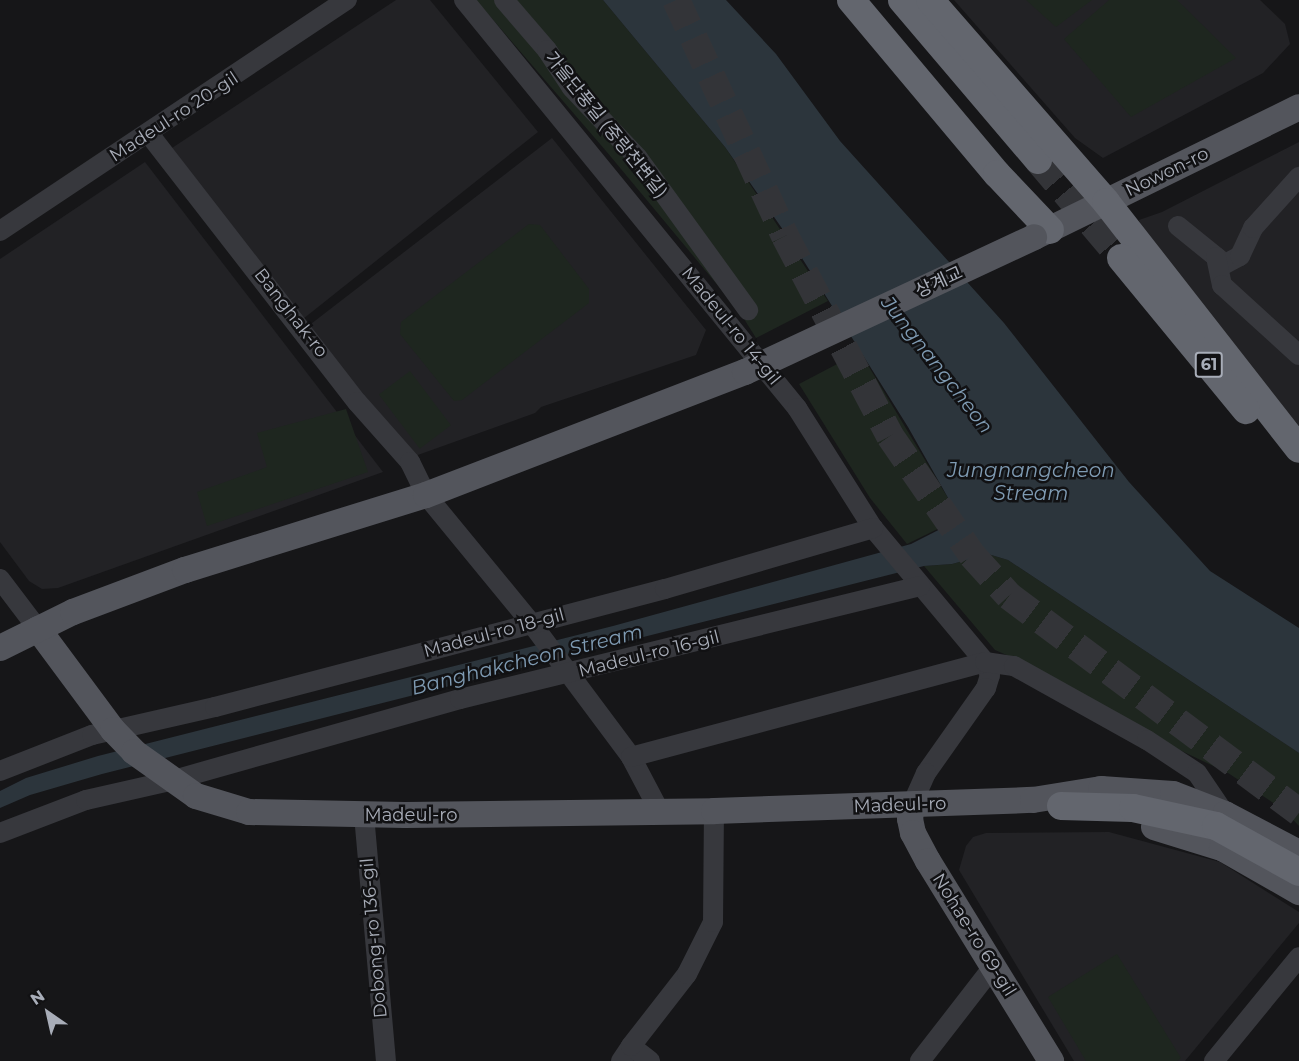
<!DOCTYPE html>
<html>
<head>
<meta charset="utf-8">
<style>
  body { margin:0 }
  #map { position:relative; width:1299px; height:1061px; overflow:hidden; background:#161618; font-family:Montserrat,"Noto Sans KR",sans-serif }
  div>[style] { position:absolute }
  .built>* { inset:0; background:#222225 }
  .green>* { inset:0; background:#1e261f; transform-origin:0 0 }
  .water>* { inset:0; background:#2c353c }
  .highway-tunnel>* { height:28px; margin-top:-14px; transform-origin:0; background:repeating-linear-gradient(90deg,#333438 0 28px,transparent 0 42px) }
  .minor>* { height:20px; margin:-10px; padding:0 10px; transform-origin:10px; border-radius:10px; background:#37383d }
  .major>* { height:26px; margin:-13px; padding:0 13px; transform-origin:13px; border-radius:13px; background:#53555c }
  .highway>* { height:28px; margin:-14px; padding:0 14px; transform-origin:14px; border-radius:14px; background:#63666e }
  .major-bridge>* { height:26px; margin:-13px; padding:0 13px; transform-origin:13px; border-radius:13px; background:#53555c }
  span { translate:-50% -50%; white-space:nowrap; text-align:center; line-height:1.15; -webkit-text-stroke:5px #111113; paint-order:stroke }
  .shield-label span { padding:2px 4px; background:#111113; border:2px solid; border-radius:4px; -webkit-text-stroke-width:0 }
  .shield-label { font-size:16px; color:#a8adb8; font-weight:700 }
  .street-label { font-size:18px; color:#a8adb8 }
  .water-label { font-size:20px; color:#7f9bb3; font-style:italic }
  .north { position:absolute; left:18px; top:983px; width:60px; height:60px; -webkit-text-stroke:4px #111113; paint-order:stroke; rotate:326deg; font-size:16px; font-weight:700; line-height:24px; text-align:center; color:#a8adb8 }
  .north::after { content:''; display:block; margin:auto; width:21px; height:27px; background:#a8adb8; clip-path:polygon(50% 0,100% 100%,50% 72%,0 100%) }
</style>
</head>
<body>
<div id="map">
  <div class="built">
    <div style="clip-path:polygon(396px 0,430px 0,538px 132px,303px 319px,172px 148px)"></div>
    <div style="clip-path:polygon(954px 0,1260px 0,1285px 24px,1290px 44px,1263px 73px,1103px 158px,1075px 138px)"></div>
    <div style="clip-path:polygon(552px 138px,706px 330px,696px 355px,541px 407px,535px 413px,415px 456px,307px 327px)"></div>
    <div style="clip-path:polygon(1299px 142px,1299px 426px,1144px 244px,1139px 220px,1162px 212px)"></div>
    <div style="clip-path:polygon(145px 162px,383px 472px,58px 588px,42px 589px,29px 581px,0 542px,0 259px)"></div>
    <div style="clip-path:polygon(1109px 832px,1220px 862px,1299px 912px,1299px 923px,1185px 1061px,1074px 1061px,959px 870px,966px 846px,973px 837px,986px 833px)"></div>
  </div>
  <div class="green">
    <div style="clip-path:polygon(476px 0,603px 0,725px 147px,828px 301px,756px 338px,739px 311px,606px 151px)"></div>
    <div style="clip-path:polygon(1026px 0,1092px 0,1056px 27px)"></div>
    <div style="clip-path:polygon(1109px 0,1177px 0,1236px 58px,1131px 117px,1064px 39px)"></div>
    <div style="clip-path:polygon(529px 224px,540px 225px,589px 289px,589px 303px,462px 400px,454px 401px,400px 334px,401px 322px)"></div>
    <div style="clip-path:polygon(860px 352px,960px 518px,907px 544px,870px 498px,799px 384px)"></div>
    <div style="left:410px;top:371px;width:68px;height:39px;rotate:53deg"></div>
    <div style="clip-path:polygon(346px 409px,368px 472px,207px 526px,197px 492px,267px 467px,257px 433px)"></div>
    <div style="clip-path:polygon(988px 554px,1008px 560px,1299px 753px,1299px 826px,1284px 810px,1228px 773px,1167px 744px,1036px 668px,995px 650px,924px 566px,952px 564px)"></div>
    <div style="clip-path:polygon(1117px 954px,1181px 1058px,1177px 1061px,1086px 1061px,1048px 997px)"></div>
  </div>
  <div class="water">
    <div style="clip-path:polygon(603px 0,726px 0,776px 54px,840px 141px,1004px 323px,1129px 482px,1210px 571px,1299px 628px,1299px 753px,1008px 560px,988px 554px,952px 564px,924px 566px,102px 774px,30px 795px,0 808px,0 791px,26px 778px,98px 756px,613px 626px,911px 544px,960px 519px,908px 427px,795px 247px,725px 147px)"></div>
  </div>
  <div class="highway-tunnel">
    <div style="left:676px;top:0;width:260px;rotate:65.2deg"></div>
    <div style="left:785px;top:236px;width:226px;rotate:62.3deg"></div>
    <div style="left:890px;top:436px;width:145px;rotate:55.4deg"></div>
    <div style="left:972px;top:555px;width:55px;rotate:47.9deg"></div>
    <div style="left:1009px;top:596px;width:362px;rotate:36.7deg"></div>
    <div style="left:1038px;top:160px;width:128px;rotate:49.7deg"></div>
  </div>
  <div class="minor">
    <div style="left:464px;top:0;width:527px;rotate:50.78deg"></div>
    <div style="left:797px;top:408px;width:142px;rotate:57.7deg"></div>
    <div style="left:873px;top:528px;width:175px;rotate:50.1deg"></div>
    <div style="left:985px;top:662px;width:14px;rotate:69deg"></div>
    <div style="left:990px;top:675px;width:14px;rotate:107deg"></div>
    <div style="left:986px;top:688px;width:104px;rotate:125.2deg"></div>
    <div style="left:926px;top:773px;width:35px;rotate:114deg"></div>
    <div style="left:504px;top:0;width:66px;rotate:49.3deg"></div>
    <div style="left:547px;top:50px;width:45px;rotate:56.7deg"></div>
    <div style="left:572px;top:88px;width:96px;rotate:46.7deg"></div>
    <div style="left:638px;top:158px;width:188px;rotate:54.1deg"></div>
    <div style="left:149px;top:134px;width:339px;rotate:52.2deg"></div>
    <div style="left:357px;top:402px;width:80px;rotate:48.5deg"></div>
    <div style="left:410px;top:462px;width:37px;rotate:64deg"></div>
    <div style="left:426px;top:495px;width:167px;rotate:50.6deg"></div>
    <div style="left:532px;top:624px;width:166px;rotate:53.3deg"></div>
    <div style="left:631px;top:757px;width:60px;rotate:62.2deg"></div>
    <div style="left:1178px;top:226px;width:60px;rotate:39deg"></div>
    <div style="left:1225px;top:264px;width:17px;rotate:-28deg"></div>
    <div style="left:1240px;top:256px;width:31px;rotate:-65deg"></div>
    <div style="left:1253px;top:228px;width:69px;rotate:-48deg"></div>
    <div style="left:0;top:231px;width:417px;rotate:-33.7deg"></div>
    <div style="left:1216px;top:257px;width:29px;rotate:78deg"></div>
    <div style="left:1222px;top:285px;width:104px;rotate:42.3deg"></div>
    <div style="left:0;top:579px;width:63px;rotate:52.8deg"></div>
    <div style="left:631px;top:757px;width:367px;rotate:-15deg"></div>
    <div style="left:985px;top:662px;width:29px;rotate:8deg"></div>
    <div style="left:1014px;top:666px;width:152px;rotate:29.1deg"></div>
    <div style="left:1147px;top:740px;width:60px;rotate:33.4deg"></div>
    <div style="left:1197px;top:773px;width:50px;rotate:55.7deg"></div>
    <div style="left:0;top:771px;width:99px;rotate:-21.4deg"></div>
    <div style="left:92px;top:735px;width:126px;rotate:-12.8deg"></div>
    <div style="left:215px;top:707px;width:465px;rotate:-14.7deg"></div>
    <div style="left:665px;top:589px;width:217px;rotate:-16.3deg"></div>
    <div style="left:364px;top:815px;width:247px;rotate:84.9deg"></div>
    <div style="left:0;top:833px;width:92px;rotate:-21deg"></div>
    <div style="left:86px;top:800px;width:86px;rotate:-12.7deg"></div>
    <div style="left:170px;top:781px;width:301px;rotate:-15.8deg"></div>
    <div style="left:460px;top:699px;width:474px;rotate:-13.8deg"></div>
    <div style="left:621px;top:1061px;width:18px;rotate:-56deg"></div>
    <div style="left:650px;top:1061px;width:24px;rotate:-142deg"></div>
    <div style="left:631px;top:1046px;width:91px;rotate:-52.1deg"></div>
    <div style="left:687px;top:974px;width:58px;rotate:-63.4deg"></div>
    <div style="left:713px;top:922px;width:111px;rotate:-89.5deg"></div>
    <div style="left:920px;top:1061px;width:119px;rotate:-52.2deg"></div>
    <div style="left:1214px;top:1061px;width:134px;rotate:-50.7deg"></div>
  </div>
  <div class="major">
    <div style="left:1034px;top:237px;width:295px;rotate:-26.1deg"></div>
    <div style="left:38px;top:629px;width:126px;rotate:53.4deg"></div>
    <div style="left:113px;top:730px;width:30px;rotate:46deg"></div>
    <div style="left:134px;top:752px;width:76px;rotate:35.4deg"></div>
    <div style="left:196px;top:796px;width:55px;rotate:16.8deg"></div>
    <div style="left:249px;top:812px;width:156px;rotate:1.1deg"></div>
    <div style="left:405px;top:815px;width:309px;rotate:-0.7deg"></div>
    <div style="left:714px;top:811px;width:319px;rotate:-2deg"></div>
    <div style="left:1033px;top:800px;width:69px;rotate:-9.2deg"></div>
    <div style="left:1101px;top:789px;width:72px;rotate:4deg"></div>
    <div style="left:1173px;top:794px;width:56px;rotate:21deg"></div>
    <div style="left:1225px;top:814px;width:84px;rotate:27.8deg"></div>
    <div style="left:0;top:648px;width:81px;rotate:-26.3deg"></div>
    <div style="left:73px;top:612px;width:120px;rotate:-20.6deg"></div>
    <div style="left:185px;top:570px;width:252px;rotate:-17.3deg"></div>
    <div style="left:426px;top:495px;width:342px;rotate:-21.1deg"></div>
    <div style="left:912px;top:805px;width:14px;rotate:98deg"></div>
    <div style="left:910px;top:819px;width:14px;rotate:78deg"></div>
    <div style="left:913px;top:833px;width:32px;rotate:62deg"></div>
    <div style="left:928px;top:861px;width:235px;rotate:58.4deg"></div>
    <div style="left:1154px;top:827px;width:71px;rotate:17.2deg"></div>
    <div style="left:1222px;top:848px;width:89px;rotate:29.7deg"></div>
  </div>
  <div class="highway">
    <div style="left:851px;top:0;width:227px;rotate:50deg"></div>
    <div style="left:997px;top:174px;width:77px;rotate:46.6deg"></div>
    <div style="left:902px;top:0;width:210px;rotate:49.6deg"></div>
    <div style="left:930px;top:0;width:268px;rotate:48.9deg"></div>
    <div style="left:1106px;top:202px;width:313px;rotate:52deg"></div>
    <div style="left:1121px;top:258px;width:197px;rotate:50.6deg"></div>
    <div style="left:1061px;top:806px;width:72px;rotate:1.6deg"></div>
    <div style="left:1133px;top:808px;width:85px;rotate:12.2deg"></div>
    <div style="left:1216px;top:826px;width:95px;rotate:29deg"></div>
  </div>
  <div class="major-bridge">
    <div style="left:745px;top:372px;width:319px;rotate:-25deg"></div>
  </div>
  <div class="shield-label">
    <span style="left:1209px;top:365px">61</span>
  </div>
  <div class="street-label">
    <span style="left:174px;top:117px;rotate:-33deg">Madeul-ro 20-gil</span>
    <span style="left:606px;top:125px;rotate:51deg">가을단풍길 (중랑천변길)</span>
    <span style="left:1167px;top:172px;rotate:-26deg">Nowon-ro</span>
    <span style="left:939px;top:282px;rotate:-25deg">상계교</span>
    <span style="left:291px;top:313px;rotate:52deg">Banghak-ro</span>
    <span style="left:731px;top:326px;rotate:51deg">Madeul-ro 14-gil</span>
    <span style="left:494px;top:633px;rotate:-15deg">Madeul-ro 18-gil</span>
    <span style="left:649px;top:654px;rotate:-14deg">Madeul-ro 16-gil</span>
    <span style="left:900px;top:805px;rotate:-2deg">Madeul-ro</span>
    <span style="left:411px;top:815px">Madeul-ro</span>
    <span style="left:974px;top:935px;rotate:58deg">Nohae-ro 69-gil</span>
    <span style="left:374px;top:938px;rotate:-95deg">Dobong-ro 136-gil</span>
  </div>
  <div class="water-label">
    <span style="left:937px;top:365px;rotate:52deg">Jungnangcheon</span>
    <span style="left:1031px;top:482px">Jungnangcheon<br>Stream</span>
    <span style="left:527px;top:660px;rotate:-14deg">Banghakcheon Stream</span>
  </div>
  <div class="north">N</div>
</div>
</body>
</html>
